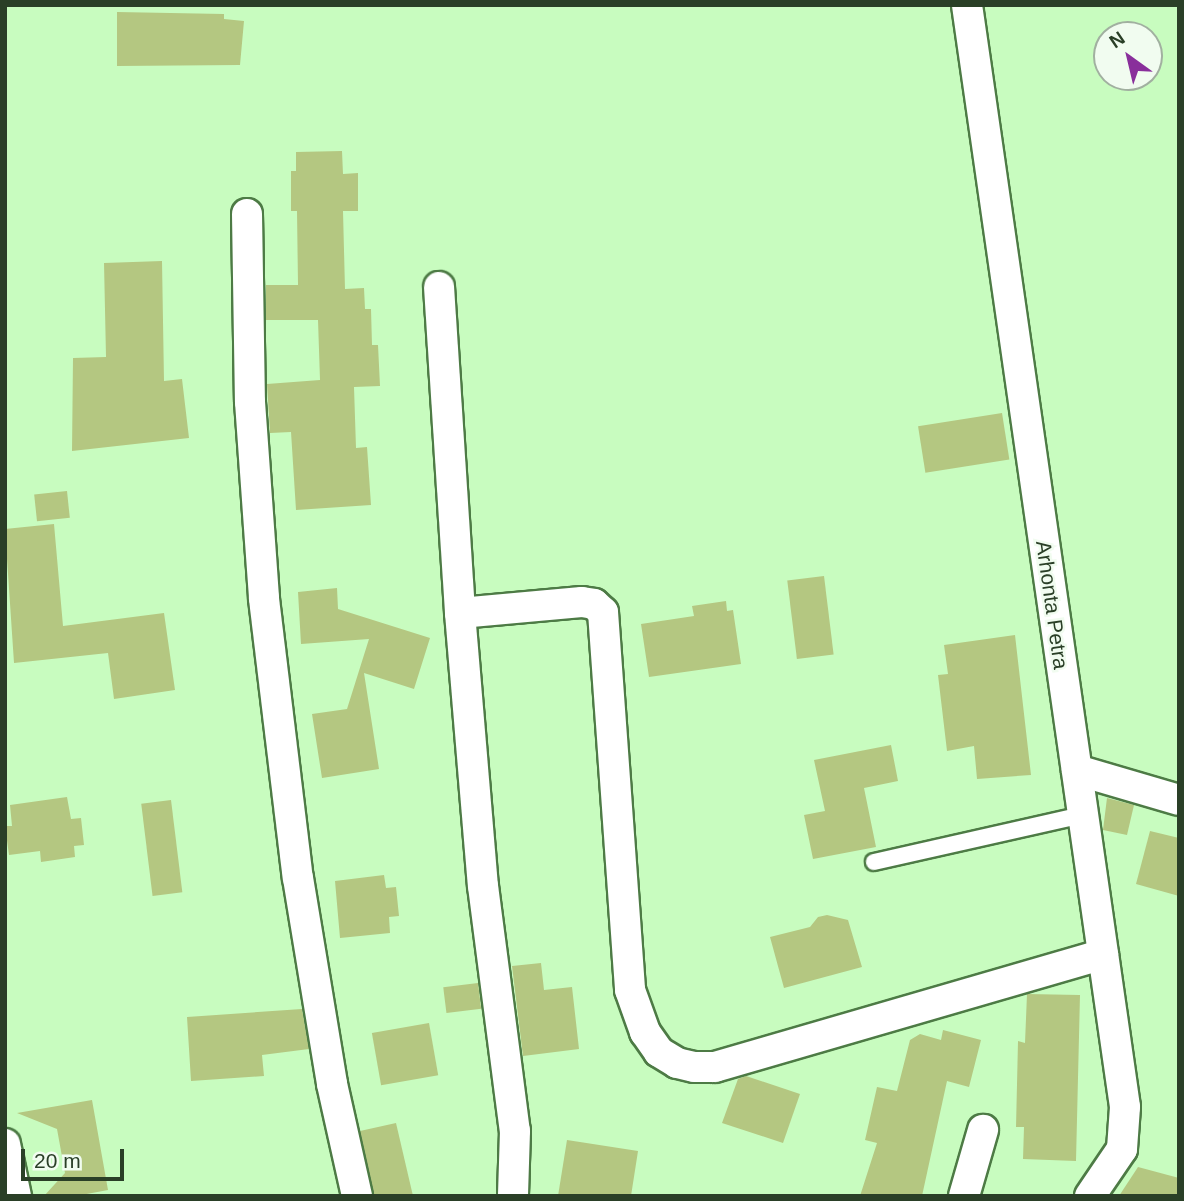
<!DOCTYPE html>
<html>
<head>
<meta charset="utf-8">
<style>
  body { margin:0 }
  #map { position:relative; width:1184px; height:1201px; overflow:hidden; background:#c8fcbf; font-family:Helvetica,sans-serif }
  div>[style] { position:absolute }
  .building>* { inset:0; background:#b4c781; transform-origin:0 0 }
  .roads { filter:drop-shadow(2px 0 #4d7b45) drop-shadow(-2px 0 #4d7b45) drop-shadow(0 2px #4d7b45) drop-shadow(0 -2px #4d7b45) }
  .lane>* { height:16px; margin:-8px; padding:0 8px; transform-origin:8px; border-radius:8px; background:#fff }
  .street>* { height:30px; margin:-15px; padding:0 15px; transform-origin:15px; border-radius:15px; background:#fff }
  span { translate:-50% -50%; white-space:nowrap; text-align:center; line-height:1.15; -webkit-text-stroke:5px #f1fcf0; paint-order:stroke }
  .street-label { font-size:21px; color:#2a3f27 }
  .frame { position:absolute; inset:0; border:7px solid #2a3f27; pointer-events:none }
  .north { position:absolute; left:1093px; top:21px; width:70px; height:70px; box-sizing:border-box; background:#f1fcf0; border:2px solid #a1b0a0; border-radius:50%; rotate:326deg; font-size:19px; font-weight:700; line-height:28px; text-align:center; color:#2a3f27 }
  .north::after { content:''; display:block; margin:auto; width:24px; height:32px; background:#892f9b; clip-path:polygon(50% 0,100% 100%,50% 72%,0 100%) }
  .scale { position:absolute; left:21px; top:1149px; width:103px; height:32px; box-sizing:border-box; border:4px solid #2a3f27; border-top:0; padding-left:9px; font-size:21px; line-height:24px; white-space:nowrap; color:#2a3f27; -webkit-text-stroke:5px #f1fcf0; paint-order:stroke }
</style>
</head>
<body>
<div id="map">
  <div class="building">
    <div style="clip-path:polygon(117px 12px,224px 14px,224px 19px,244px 21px,240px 65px,117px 66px)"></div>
    <div style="clip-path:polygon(342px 151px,343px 174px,358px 173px,358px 211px,343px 211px,345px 289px,364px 288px,365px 309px,371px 309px,372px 345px,378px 345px,380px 386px,354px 387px,356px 448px,367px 447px,371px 505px,296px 510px,291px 432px,270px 433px,267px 384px,320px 380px,318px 320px,266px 320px,266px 285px,298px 285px,297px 211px,291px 211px,291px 171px,296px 171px,296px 152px)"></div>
    <div style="clip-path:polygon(162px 261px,164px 381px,182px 379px,189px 438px,72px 451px,73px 358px,106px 357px,104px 263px)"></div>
    <div style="left:1002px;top:413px;width:47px;height:85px;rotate:81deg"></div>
    <div style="left:67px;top:491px;width:27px;height:33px;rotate:84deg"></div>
    <div style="clip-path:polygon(54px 524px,63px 626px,164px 613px,175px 690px,114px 699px,108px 653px,14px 663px,5px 529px)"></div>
    <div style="left:824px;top:576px;width:79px;height:37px;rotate:83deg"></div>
    <div style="clip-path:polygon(337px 588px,338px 609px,430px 638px,414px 689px,364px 673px,379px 769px,322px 778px,312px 714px,347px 709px,369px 639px,301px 644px,298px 592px)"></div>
    <div style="clip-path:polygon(726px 601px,727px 611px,733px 610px,741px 664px,649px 677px,641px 624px,694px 616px,692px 606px)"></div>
    <div style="clip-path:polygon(1015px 635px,1031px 775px,977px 779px,974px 746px,947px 751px,938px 675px,948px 674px,944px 645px)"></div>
    <div style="clip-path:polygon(891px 745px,898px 781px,864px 788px,876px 847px,813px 859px,804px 815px,825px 811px,814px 760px)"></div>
    <div style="clip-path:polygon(67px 797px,71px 819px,81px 818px,84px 845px,74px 846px,75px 857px,41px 862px,40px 851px,9px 855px,5px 826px,12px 826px,10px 805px)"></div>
    <div style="clip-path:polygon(1107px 798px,1134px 805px,1127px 835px,1103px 830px)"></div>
    <div style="left:171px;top:800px;width:93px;height:30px;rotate:83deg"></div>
    <div style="clip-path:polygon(1150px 831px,1179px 838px,1179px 896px,1136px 884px)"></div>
    <div style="clip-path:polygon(384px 875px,386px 888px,396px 887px,399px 916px,389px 917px,390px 933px,340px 938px,335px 881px)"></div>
    <div style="clip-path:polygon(827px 915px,848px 920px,862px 967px,784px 988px,770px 937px,810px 927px,818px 917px)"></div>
    <div style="clip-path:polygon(541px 963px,544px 990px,572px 987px,579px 1049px,523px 1056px,512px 966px)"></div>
    <div style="left:478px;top:983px;width:26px;height:35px;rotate:83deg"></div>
    <div style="clip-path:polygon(1027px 994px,1080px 995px,1076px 1161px,1023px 1159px,1024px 1127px,1016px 1127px,1018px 1041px,1025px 1043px)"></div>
    <div style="clip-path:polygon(302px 1009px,309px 1049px,262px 1055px,264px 1076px,191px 1081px,187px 1017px)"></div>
    <div style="left:429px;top:1023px;width:53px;height:58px;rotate:80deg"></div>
    <div style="clip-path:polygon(943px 1030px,981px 1040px,969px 1087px,947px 1081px,922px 1196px,860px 1196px,877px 1143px,865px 1140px,877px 1087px,897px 1091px,910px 1040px,920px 1034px,941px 1040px)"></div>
    <div style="clip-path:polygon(746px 1076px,800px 1094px,783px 1143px,722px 1123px,738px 1079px)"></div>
    <div style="clip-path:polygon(92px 1100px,108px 1190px,76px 1196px,44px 1196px,65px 1173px,57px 1129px,17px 1113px)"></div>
    <div style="clip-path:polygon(396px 1123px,413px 1196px,374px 1196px,360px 1131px)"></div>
    <div style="clip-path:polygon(567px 1140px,638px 1151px,631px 1196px,558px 1196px)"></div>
    <div style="clip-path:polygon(1138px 1167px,1179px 1178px,1179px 1196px,1119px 1196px)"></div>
  </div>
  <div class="roads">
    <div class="lane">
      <div style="left:874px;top:862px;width:213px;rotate:-12.7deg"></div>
    </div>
    <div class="street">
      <div style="left:967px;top:5px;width:1113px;rotate:81.84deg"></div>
      <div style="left:1125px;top:1107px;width:42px;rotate:94.1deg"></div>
      <div style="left:1122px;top:1149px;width:57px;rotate:124.2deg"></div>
      <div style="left:247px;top:214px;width:188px;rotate:89.1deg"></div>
      <div style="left:250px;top:402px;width:197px;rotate:85.9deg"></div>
      <div style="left:264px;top:599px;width:281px;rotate:83.1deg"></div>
      <div style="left:298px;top:878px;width:209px;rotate:80.6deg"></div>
      <div style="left:332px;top:1084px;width:115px;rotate:77.4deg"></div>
      <div style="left:439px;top:287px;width:327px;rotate:86.3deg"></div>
      <div style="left:460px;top:613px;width:274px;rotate:85.2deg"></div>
      <div style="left:483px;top:886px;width:247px;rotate:82.6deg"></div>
      <div style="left:515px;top:1131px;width:65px;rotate:91.8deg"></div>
      <div style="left:460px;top:613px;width:122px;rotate:-5.2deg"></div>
      <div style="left:582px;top:602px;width:12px;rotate:9deg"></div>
      <div style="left:594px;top:604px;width:12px;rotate:42deg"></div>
      <div style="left:603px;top:612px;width:379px;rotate:85.9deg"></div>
      <div style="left:630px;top:990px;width:45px;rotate:70.3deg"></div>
      <div style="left:645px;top:1032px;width:24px;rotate:55deg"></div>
      <div style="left:659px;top:1052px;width:21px;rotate:31deg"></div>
      <div style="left:677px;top:1063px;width:17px;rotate:13deg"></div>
      <div style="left:694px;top:1067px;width:21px"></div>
      <div style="left:715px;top:1067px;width:404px;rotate:-16.2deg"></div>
      <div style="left:1077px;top:770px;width:106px;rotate:16.4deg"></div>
      <div style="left:5px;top:1144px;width:53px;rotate:78.1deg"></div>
      <div style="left:964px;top:1196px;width:69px;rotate:-73.9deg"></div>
    </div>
  </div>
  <div class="street-label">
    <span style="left:1052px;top:605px;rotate:82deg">Arhonta Petra</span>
  </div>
  <div class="frame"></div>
  <div class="north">N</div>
  <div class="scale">20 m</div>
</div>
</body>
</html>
